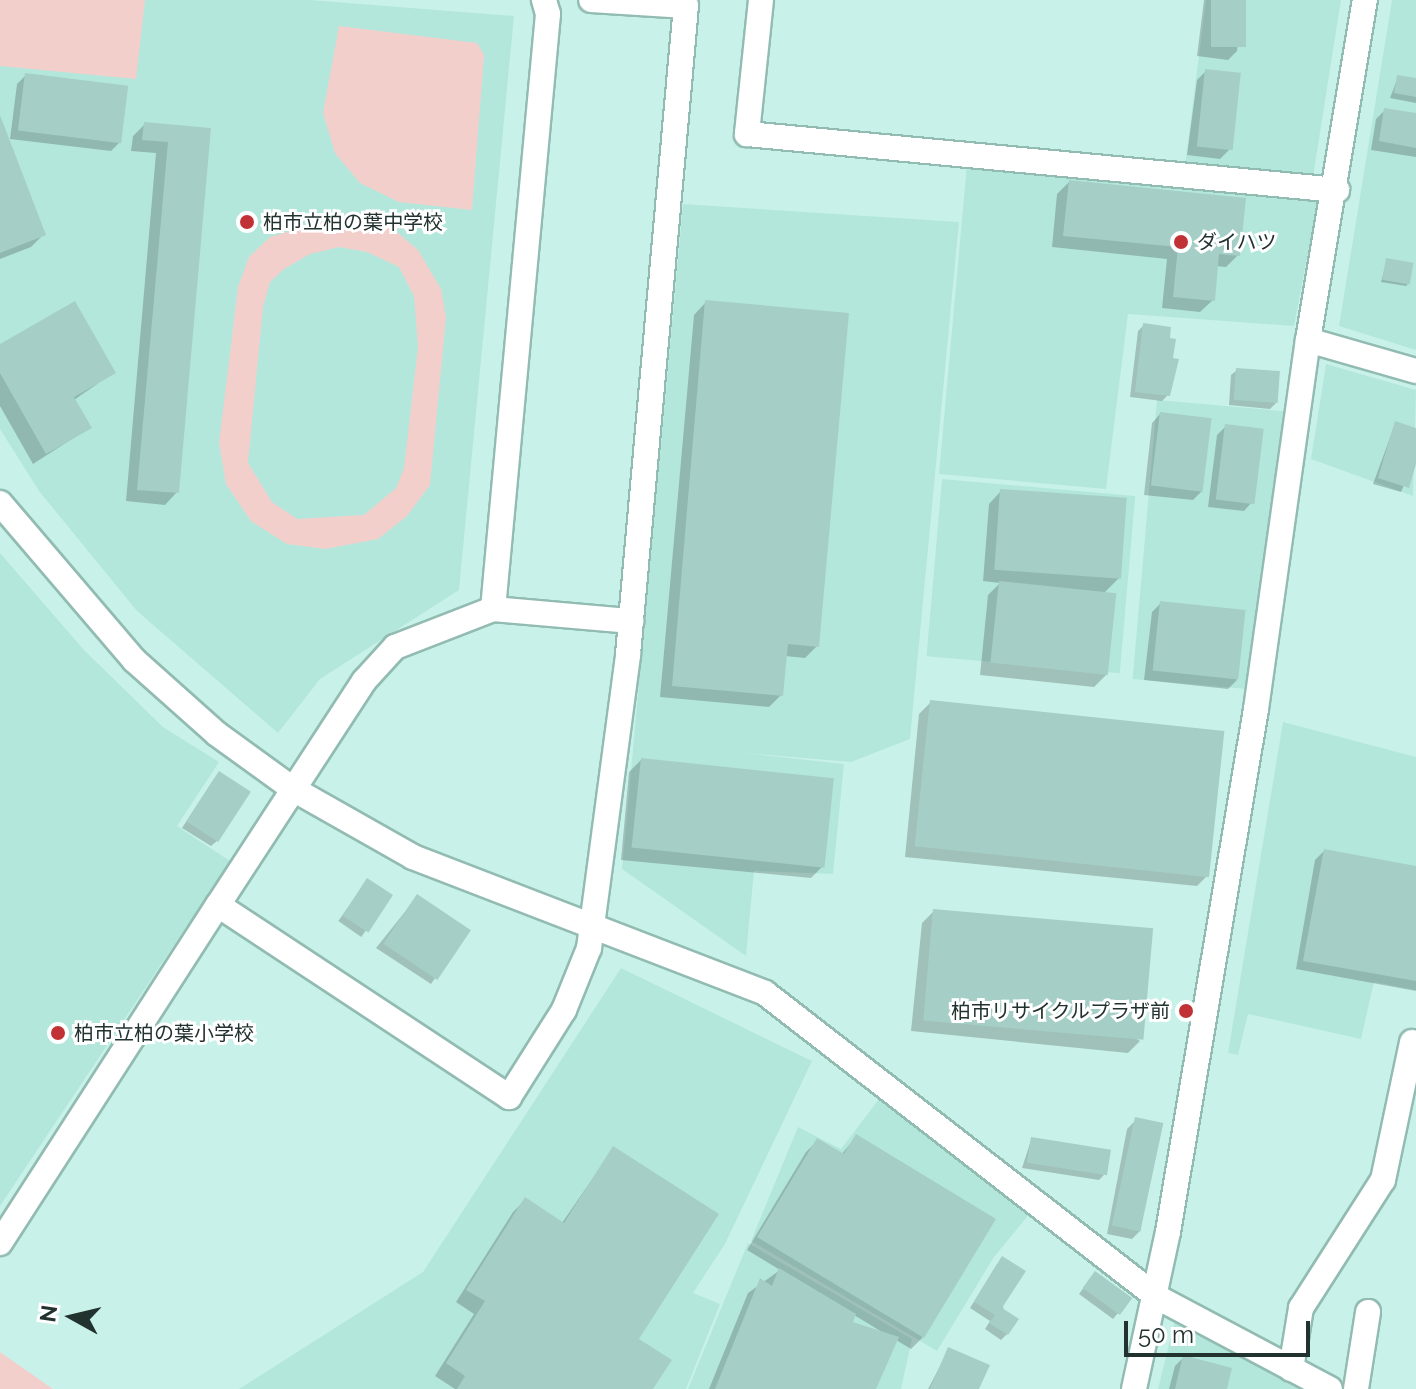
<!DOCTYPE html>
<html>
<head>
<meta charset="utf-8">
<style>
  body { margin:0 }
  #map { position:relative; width:1416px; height:1389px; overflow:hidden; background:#c8f2e9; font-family:Raleway,"Noto Sans JP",sans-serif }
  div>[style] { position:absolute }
  .built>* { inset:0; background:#b4e7dc; transform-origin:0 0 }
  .green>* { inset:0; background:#f3cfcc }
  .shadow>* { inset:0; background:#0003; transform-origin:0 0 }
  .building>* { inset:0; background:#a5cfc6; transform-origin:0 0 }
  .roads { filter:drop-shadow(2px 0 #92bbb2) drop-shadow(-2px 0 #92bbb2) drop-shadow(0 2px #92bbb2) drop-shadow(0 -2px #92bbb2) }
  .minor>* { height:24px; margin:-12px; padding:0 12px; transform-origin:12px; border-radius:12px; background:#fff }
  .dots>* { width:22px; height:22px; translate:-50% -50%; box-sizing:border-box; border:4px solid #fff; border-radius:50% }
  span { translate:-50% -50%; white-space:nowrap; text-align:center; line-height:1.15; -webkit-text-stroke:6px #fff; paint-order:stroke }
  .poi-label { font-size:20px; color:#22322f }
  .left { translate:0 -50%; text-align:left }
  .right { translate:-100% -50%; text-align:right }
  .north { position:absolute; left:32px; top:1277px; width:80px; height:80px; -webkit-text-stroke:6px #fff; paint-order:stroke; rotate:278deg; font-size:22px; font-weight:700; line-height:32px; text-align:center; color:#22322f }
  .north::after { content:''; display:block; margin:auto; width:28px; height:36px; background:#22322f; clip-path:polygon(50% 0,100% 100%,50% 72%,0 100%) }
  .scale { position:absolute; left:1124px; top:1321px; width:186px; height:36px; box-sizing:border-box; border:4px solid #22322f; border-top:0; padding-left:10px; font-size:24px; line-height:28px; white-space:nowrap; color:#22322f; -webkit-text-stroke:6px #fff; paint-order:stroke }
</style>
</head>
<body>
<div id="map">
  <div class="built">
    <div style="clip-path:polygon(0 0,310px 0,514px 16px,459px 590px,320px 679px,278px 733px,137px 611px,39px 491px,0 429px)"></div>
    <div style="clip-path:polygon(1206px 0,1341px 0,1313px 177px,1185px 166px)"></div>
    <div style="clip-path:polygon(1392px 0,1416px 0,1416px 350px,1339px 326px)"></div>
    <div style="clip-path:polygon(967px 164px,1319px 195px,1294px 326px,1128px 314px,1106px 489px,939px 474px)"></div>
    <div style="clip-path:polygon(683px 204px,959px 222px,910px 739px,851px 762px,744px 753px,844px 764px,833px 874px,754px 871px,746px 956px,622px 869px)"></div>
    <div style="clip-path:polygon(1326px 364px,1416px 390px,1413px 496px,1311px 459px)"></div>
    <div style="left:1157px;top:400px;width:132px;height:280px;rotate:5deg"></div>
    <div style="left:942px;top:479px;width:194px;height:178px;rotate:5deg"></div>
    <div style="clip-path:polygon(0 553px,84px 650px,163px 727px,219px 762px,177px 826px,230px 861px,0 1206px)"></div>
    <div style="clip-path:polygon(1283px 722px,1416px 757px,1416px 990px,1374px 982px,1361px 1039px,1248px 1014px,1238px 1055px,1228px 1053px)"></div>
    <div style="clip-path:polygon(621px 968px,812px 1061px,725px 1244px,693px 1293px,720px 1304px,686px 1389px,239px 1389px,423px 1272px)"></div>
    <div style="clip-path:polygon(879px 1099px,1032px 1211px,994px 1257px,937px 1351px,751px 1241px,798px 1127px,841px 1149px)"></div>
    <div style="clip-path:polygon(748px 1243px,912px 1339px,901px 1389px,688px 1389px)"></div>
    <div style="clip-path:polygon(1175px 1320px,1313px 1389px,1158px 1389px)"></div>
  </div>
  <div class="green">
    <div style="clip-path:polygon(0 0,145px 0,136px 79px,0 66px)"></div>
    <div style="clip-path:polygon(339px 26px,477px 43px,484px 55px,472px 210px,399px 202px,360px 183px,335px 153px,323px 113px)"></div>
    <div style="clip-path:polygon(evenodd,331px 219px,391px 227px,418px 250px,441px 289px,446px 317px,430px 485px,407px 516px,378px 539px,325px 549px,287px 544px,251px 521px,226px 484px,219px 443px,238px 287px,249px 257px,270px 237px,331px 219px,339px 247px,367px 252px,399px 267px,414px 296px,418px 347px,404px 468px,396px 488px,364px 515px,297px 519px,272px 502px,248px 463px,263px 307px,270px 282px,284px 269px,310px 254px,339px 247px)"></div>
    <div style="clip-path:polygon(0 1352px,53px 1389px,0 1389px)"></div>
  </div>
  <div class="shadow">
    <div style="clip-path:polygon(1204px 0,1243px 0,1237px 51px,1228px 60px,1197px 56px)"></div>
    <div style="clip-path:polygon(1206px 71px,1229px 150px,1220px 159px,1187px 155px,1197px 80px)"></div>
    <div style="clip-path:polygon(26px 75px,120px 142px,111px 151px,10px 139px,17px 84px)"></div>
    <div style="clip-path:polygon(1398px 77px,1416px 80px,1416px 103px,1390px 98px)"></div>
    <div style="clip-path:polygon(1385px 110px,1416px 115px,1416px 157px,1371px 150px,1376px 119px)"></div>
    <div style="clip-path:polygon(0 120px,43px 235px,31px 247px,0 259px)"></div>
    <div style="clip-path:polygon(145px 124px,209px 129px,177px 492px,165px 505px,126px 501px,156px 153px,131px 151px,133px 136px)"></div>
    <div style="clip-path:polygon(1069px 182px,1238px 255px,1226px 267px,1216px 266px,1213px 300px,1200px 312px,1162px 308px,1167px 259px,1052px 247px,1057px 194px)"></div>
    <div style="clip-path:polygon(1387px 260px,1408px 284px,1406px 286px,1381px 282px)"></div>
    <div style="clip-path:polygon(706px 302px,817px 646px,805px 658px,785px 656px,781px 695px,769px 707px,660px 697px,694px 315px)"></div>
    <div style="clip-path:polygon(1144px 325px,1168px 395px,1162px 401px,1130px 397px,1138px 331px)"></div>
    <div style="clip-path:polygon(0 346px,113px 373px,74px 400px,89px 428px,33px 464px,0 406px)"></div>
    <div style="clip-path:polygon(1237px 370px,1276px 403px,1270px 409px,1229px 405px,1231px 375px)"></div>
    <div style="clip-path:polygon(1160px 414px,1202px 491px,1193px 500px,1144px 495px,1152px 423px)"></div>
    <div style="clip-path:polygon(1395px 424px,1416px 430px,1416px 457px,1401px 492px,1373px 484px)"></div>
    <div style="clip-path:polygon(1226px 426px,1252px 502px,1244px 511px,1208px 507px,1217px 435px)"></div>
    <div style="clip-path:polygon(1001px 491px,1119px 578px,1103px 594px,1106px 675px,1094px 687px,980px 675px,988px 595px,1000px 583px,983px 581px,989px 504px)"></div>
    <div style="clip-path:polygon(1161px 603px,1237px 680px,1228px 689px,1144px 680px,1152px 612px)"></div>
    <div style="clip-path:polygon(931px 702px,1209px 874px,1197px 886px,905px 857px,919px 714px)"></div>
    <div style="clip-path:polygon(641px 760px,823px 866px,811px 878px,621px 860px,629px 772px)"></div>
    <div style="clip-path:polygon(214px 779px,217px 841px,211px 846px,182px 828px)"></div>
    <div style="clip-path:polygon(1324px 851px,1416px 868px,1416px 991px,1296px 969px,1315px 860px)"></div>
    <div style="left:367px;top:880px;width:28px;height:50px;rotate:35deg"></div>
    <div style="clip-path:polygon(412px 903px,468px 930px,431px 984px,376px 948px)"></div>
    <div style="clip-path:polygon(934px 911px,1140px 1041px,1128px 1053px,911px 1031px,922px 923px)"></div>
    <div style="clip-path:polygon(1136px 1120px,1141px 1230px,1132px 1239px,1107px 1234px,1127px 1129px)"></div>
    <div style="clip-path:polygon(evenodd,856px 1137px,923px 1337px,911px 1349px,896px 1340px,874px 1389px,709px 1389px,748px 1293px,780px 1270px,747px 1250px,806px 1152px,818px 1140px,841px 1155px,856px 1137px,854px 1315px,882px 1332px,850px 1323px,854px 1315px)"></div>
    <div style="clip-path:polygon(1031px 1140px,1104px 1175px,1099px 1180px,1022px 1168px)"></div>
    <div style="clip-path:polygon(613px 1149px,636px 1340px,651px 1389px,455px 1389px,435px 1376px,474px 1314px,456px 1302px,513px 1212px,525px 1200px,562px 1223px)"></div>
    <div style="clip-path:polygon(997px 1264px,1007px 1334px,1001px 1340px,985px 1329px,990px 1321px,970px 1308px)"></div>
    <div style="clip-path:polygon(1090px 1279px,1118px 1313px,1113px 1319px,1079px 1294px)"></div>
    <div style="clip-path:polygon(949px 1349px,977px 1389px,928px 1389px)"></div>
    <div style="clip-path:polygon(1184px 1357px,1225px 1389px,1169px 1389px,1175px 1366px)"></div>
  </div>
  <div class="building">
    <div style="left:1211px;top:0;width:35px;height:47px"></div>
    <div style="left:1205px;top:69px;width:36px;height:78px;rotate:6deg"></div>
    <div style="left:25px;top:73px;width:104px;height:58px;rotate:7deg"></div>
    <div style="clip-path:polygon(1397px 75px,1416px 78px,1416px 97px,1394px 93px)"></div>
    <div style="clip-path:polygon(1384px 108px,1416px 113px,1416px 148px,1379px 141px)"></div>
    <div style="clip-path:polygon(0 115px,46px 235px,0 253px)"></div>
    <div style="clip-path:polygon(144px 122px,211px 128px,179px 493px,137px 490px,168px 142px,142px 140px)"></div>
    <div style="clip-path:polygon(1069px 180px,1246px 198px,1240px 256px,1219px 254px,1215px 301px,1173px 297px,1178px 247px,1063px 236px)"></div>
    <div style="left:1386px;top:258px;width:28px;height:22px;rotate:10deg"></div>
    <div style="clip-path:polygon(705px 300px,849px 313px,819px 647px,788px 644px,783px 696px,672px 686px)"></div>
    <div style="clip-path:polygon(75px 301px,116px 373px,74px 397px,92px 428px,46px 454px,0 373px,0 344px)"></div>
    <div style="clip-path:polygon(1143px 323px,1171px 327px,1170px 338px,1176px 339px,1173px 358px,1179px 359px,1170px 396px,1135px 392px)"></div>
    <div style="left:1236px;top:368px;width:44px;height:32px;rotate:4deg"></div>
    <div style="left:1160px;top:412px;width:52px;height:74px;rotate:7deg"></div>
    <div style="clip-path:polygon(1395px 421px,1416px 428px,1416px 464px,1409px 488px,1378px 478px)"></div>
    <div style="left:1225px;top:424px;width:39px;height:76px;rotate:7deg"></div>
    <div style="left:1000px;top:489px;width:127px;height:81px;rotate:4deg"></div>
    <div style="left:999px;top:581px;width:118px;height:82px;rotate:6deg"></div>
    <div style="left:1160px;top:601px;width:86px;height:70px;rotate:6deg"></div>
    <div style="left:930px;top:700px;width:296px;height:147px;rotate:6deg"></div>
    <div style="left:641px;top:758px;width:194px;height:90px;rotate:6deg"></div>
    <div style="left:219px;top:771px;width:38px;height:60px;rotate:33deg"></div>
    <div style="clip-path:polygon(1324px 849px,1416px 866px,1416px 981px,1303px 961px)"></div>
    <div style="left:367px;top:878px;width:31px;height:45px;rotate:33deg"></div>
    <div style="left:417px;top:894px;width:65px;height:60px;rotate:34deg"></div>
    <div style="left:933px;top:909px;width:221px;height:112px;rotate:5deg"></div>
    <div style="left:1135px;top:1117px;width:29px;height:111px;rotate:12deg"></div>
    <div style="clip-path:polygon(856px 1134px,996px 1219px,924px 1338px,757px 1237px,817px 1138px,844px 1154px)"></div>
    <div style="left:1031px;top:1137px;width:81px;height:26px;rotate:9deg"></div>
    <div style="clip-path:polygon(613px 1146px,719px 1214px,639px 1339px,672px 1360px,653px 1389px,457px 1389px,465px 1376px,446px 1363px,485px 1301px,466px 1290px,525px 1197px,564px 1223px)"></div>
    <div style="clip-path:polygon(1002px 1256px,1026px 1271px,1002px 1308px,1019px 1319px,1008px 1335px,989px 1323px,995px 1315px,974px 1302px)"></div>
    <div style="clip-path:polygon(779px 1268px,856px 1314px,853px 1322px,899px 1337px,876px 1389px,715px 1389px,760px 1278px,772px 1286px)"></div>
    <div style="left:1095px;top:1271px;width:46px;height:21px;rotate:36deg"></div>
    <div style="clip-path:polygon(948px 1347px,990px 1365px,979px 1389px,930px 1389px)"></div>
    <div style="clip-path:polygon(1183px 1355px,1232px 1368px,1227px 1389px,1175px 1389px)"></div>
  </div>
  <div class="roads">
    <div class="minor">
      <div style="left:761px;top:0;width:135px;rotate:96deg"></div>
      <div style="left:747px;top:134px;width:593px;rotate:5.42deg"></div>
      <div style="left:1308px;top:340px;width:112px;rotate:16deg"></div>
      <div style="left:0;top:503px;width:206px;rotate:49.5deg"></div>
      <div style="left:134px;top:660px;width:111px;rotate:41.7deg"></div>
      <div style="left:217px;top:734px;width:94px;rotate:35.9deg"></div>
      <div style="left:293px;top:789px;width:138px;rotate:29.5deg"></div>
      <div style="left:413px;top:857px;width:377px;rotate:21.1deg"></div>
      <div style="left:765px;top:993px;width:494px;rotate:37.8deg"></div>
      <div style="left:1155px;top:1296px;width:198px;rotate:28deg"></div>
      <div style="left:493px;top:609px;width:139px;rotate:5deg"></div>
      <div style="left:218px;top:905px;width:267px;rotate:-56.9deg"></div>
      <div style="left:364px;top:681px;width:46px;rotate:-47.6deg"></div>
      <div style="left:395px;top:647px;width:105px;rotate:-21.2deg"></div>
      <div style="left:493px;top:609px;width:598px;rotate:-84.72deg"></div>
      <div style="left:548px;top:14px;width:15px;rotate:-106deg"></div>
      <div style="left:0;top:1243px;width:402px;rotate:-57.2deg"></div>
      <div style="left:218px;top:905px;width:349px;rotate:33.4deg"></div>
      <div style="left:509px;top:1097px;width:103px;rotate:-57.7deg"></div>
      <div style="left:564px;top:1010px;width:67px;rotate:-68deg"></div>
      <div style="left:589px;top:948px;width:297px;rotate:-82.4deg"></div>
      <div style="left:628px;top:654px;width:651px;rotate:-84.89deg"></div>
      <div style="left:686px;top:6px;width:95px;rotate:-176.4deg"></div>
      <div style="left:1291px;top:1369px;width:62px;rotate:-80.7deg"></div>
      <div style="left:1301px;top:1308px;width:152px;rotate:-57.4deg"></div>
      <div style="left:1383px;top:1180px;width:141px;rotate:-78.1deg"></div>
      <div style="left:1134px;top:1389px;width:161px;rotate:-77.8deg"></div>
      <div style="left:1168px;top:1232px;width:530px;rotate:-80.45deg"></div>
      <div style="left:1256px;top:709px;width:373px;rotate:-82deg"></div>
      <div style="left:1308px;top:340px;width:345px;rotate:-80.5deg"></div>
      <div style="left:1356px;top:1389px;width:78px;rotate:-81.1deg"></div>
    </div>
  </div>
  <div class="dots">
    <div style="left:247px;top:222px;background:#c13237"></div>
    <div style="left:1181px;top:242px;background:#c13237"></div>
    <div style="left:1186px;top:1011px;background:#c13237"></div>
    <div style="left:58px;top:1033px;background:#c13237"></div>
  </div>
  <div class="poi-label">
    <span class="left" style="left:263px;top:222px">柏市立柏の葉中学校</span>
    <span class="left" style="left:1197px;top:242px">ダイハツ</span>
    <span class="right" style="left:1170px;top:1011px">柏市リサイクルプラザ前</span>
    <span class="left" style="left:74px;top:1033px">柏市立柏の葉小学校</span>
  </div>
  <div class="north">N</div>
  <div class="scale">50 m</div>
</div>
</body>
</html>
